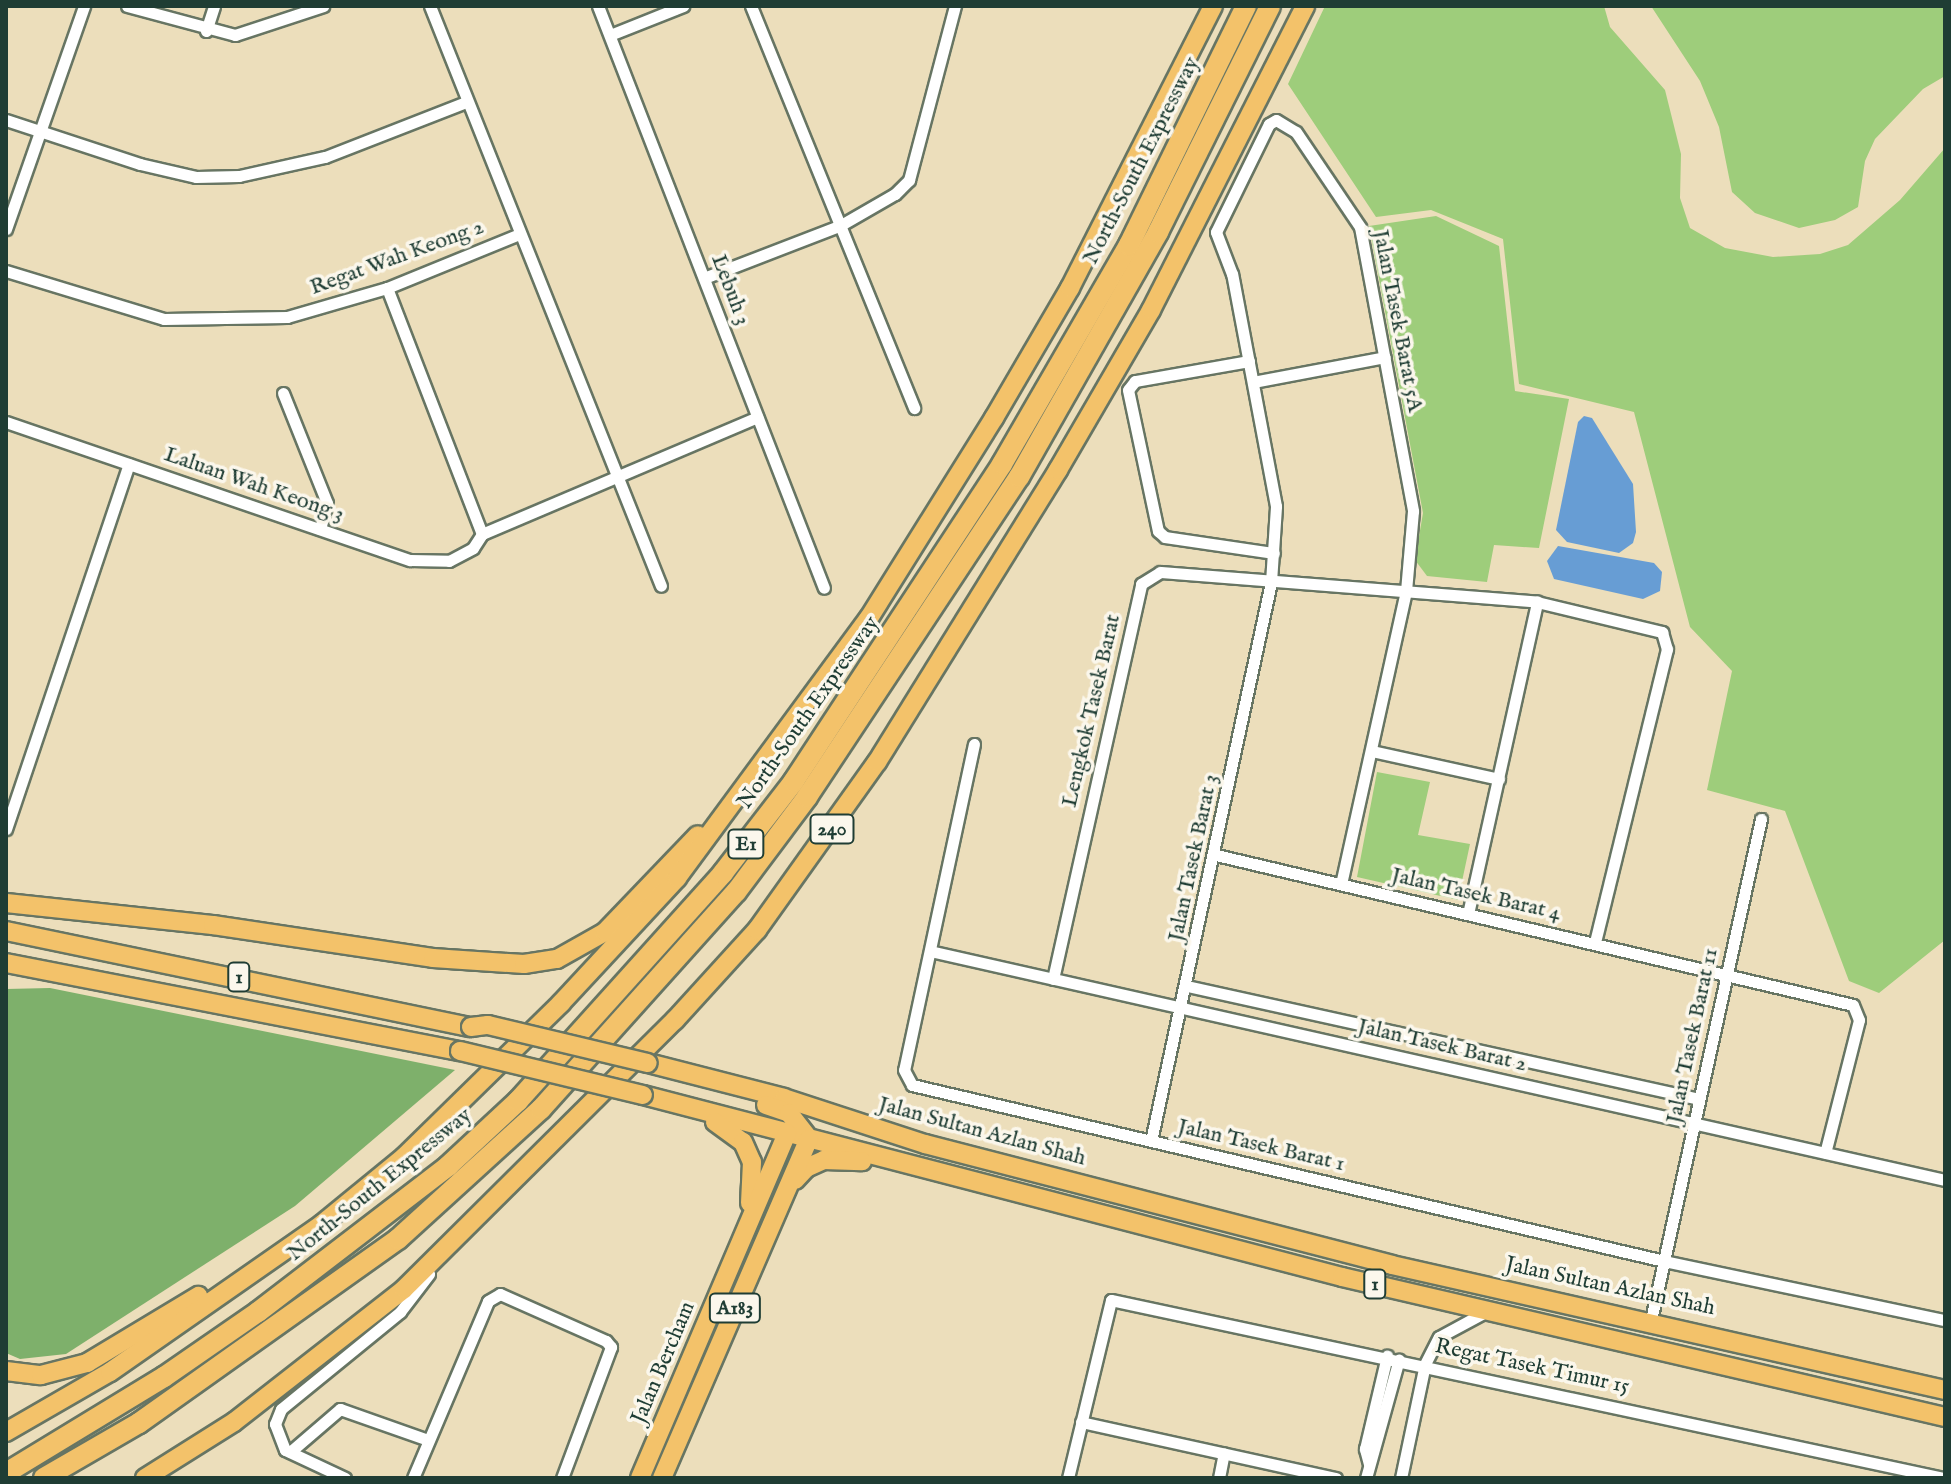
<!DOCTYPE html>
<html>
<head>
<meta charset="utf-8">
<style>
  body { margin:0 }
  #map { position:relative; width:1951px; height:1484px; overflow:hidden; background:#ecdebb; font-family:"IM FELL English",serif }
  div>[style] { position:absolute }
  .green>* { inset:0; background:#9ecd7b }
  .forest>* { inset:0; background:#7eb06b }
  .water>* { inset:0; background:#679dd4 }
  .roads { filter:drop-shadow(2px 0 #677563) drop-shadow(-2px 0 #677563) drop-shadow(0 2px #677563) drop-shadow(0 -2px #677563) }
  .street>* { height:11px; margin:-5.5px; padding:0 5.5px; transform-origin:5.5px; border-radius:5.5px; background:#fff }
  .primary>* { height:18px; margin:-9px; padding:0 9px; transform-origin:9px; border-radius:9px; background:#f3c26a }
  .highway>* { height:20px; margin:-10px; padding:0 10px; transform-origin:10px; border-radius:10px; background:#f3c26a }
  .bridges { filter:drop-shadow(2px 0 #677563) drop-shadow(-2px 0 #677563) drop-shadow(0 2px #677563) drop-shadow(0 -2px #677563) }
  .primary-bridge>* { height:18px; margin:-9px; padding:0 9px; transform-origin:9px; border-radius:9px; background:#f3c26a }
  span { translate:-50% -50%; white-space:nowrap; text-align:center; line-height:1.15; -webkit-text-stroke:7px #fbf7ec; paint-order:stroke }
  .shield-label span { padding:2px 6px; background:#fbf7ec; border:2px solid; border-radius:6px; -webkit-text-stroke-width:0 }
  .shield-label { font-size:20px; color:#1f3d34; font-weight:700 }
  .street-label { font-size:22px; color:#1f3d34 }
  .frame { position:absolute; inset:0; border:8px solid #1f3d34; pointer-events:none }
</style>
</head>
<body>
<div id="map">
  <div class="green">
    <div style="clip-path:polygon(1325px 6px,1604px 6px,1610px 27px,1665px 90px,1681px 154px,1680px 198px,1690px 228px,1725px 248px,1773px 257px,1820px 254px,1848px 245px,1900px 200px,1945px 148px,1945px 940px,1879px 993px,1849px 981px,1785px 811px,1707px 790px,1732px 671px,1690px 627px,1634px 412px,1519px 384px,1503px 239px,1431px 210px,1376px 217px,1288px 84px)"></div>
    <div style="clip-path:polygon(1651px 6px,1945px 6px,1945px 76px,1923px 89px,1875px 139px,1865px 161px,1858px 207px,1835px 220px,1799px 228px,1755px 213px,1732px 192px,1719px 127px,1700px 81px)"></div>
    <div style="clip-path:polygon(1436px 216px,1499px 246px,1515px 391px,1569px 399px,1539px 548px,1494px 545px,1487px 582px,1427px 576px,1415px 560px,1423px 513px,1369px 226px)"></div>
    <div style="clip-path:polygon(1377px 772px,1430px 782px,1418px 835px,1470px 844px,1458px 900px,1357px 877px)"></div>
  </div>
  <div class="forest">
    <div style="clip-path:polygon(50px 988px,455px 1070px,295px 1206px,66px 1354px,20px 1359px,6px 1353px,6px 989px)"></div>
  </div>
  <div class="water">
    <div style="clip-path:polygon(1584px 416px,1592px 418px,1633px 484px,1636px 532px,1633px 543px,1619px 553px,1567px 542px,1556px 530px,1578px 422px)"></div>
    <div style="clip-path:polygon(1558px 546px,1654px 563px,1662px 572px,1660px 591px,1643px 599px,1554px 579px,1547px 561px)"></div>
  </div>
  <div class="roads">
    <div class="street">
      <div style="left:127px;top:6px;width:112px;rotate:15deg"></div>
      <div style="left:235px;top:35px;width:93px;rotate:-18.2deg"></div>
      <div style="left:430px;top:6px;width:624px;rotate:68.28deg"></div>
      <div style="left:598px;top:6px;width:624px;rotate:68.78deg"></div>
      <div style="left:751px;top:6px;width:434px;rotate:67.9deg"></div>
      <div style="left:206px;top:31px;width:26px;rotate:-72deg"></div>
      <div style="left:610px;top:35px;width:79px;rotate:-21.7deg"></div>
      <div style="left:6px;top:120px;width:141px;rotate:18.2deg"></div>
      <div style="left:140px;top:164px;width:57px;rotate:13.1deg"></div>
      <div style="left:196px;top:177px;width:43px;rotate:-1.3deg"></div>
      <div style="left:239px;top:176px;width:88px;rotate:-12.5deg"></div>
      <div style="left:325px;top:157px;width:151px;rotate:-21.3deg"></div>
      <div style="left:6px;top:229px;width:236px;rotate:-70.7deg"></div>
      <div style="left:6px;top:271px;width:165px;rotate:16.9deg"></div>
      <div style="left:164px;top:319px;width:123px;rotate:-0.9deg"></div>
      <div style="left:287px;top:317px;width:104px;rotate:-16.2deg"></div>
      <div style="left:387px;top:288px;width:143px;rotate:-22.2deg"></div>
      <div style="left:704px;top:278px;width:147px;rotate:-21.1deg"></div>
      <div style="left:841px;top:225px;width:62px;rotate:-29.9deg"></div>
      <div style="left:895px;top:194px;width:20px;rotate:-45deg"></div>
      <div style="left:909px;top:180px;width:180px;rotate:-75.2deg"></div>
      <div style="left:387px;top:288px;width:264px;rotate:68.9deg"></div>
      <div style="left:1249px;top:361px;width:116px;rotate:170deg"></div>
      <div style="left:1135px;top:381px;width:11px;rotate:128deg"></div>
      <div style="left:1128px;top:390px;width:144px;rotate:78deg"></div>
      <div style="left:1158px;top:531px;width:9px;rotate:41deg"></div>
      <div style="left:1165px;top:537px;width:110px;rotate:8.4deg"></div>
      <div style="left:1253px;top:382px;width:134px;rotate:-10.7deg"></div>
      <div style="left:283px;top:393px;width:118px;rotate:68.2deg"></div>
      <div style="left:327px;top:503px;width:27px;rotate:105deg"></div>
      <div style="left:6px;top:422px;width:427px;rotate:18.9deg"></div>
      <div style="left:410px;top:560px;width:39px;rotate:1deg"></div>
      <div style="left:449px;top:561px;width:27px;rotate:-28deg"></div>
      <div style="left:473px;top:548px;width:17px;rotate:-57deg"></div>
      <div style="left:482px;top:534px;width:299px;rotate:-23deg"></div>
      <div style="left:974px;top:744px;width:333px;rotate:102.1deg"></div>
      <div style="left:904px;top:1070px;width:17px;rotate:62deg"></div>
      <div style="left:912px;top:1085px;width:772px;rotate:13.17deg"></div>
      <div style="left:1664px;top:1261px;width:287px;rotate:11.9deg"></div>
      <div style="left:1372px;top:751px;width:130px;rotate:12.4deg"></div>
      <div style="left:6px;top:829px;width:385px;rotate:-71.4deg"></div>
      <div style="left:1216px;top:855px;width:654px;rotate:13.25deg"></div>
      <div style="left:1853px;top:1005px;width:16px;rotate:68deg"></div>
      <div style="left:1859px;top:1020px;width:137px;rotate:104.3deg"></div>
      <div style="left:1468px;top:914px;width:320px;rotate:-77.5deg"></div>
      <div style="left:930px;top:951px;width:1041px;rotate:12.71deg"></div>
      <div style="left:1053px;top:979px;width:405px;rotate:-77.4deg"></div>
      <div style="left:1141px;top:584px;width:22px;rotate:-32deg"></div>
      <div style="left:1160px;top:572px;width:378px;rotate:4.5deg"></div>
      <div style="left:1537px;top:602px;width:129px;rotate:13.5deg"></div>
      <div style="left:1662px;top:632px;width:18px;rotate:74deg"></div>
      <div style="left:1667px;top:649px;width:303px;rotate:103.8deg"></div>
      <div style="left:1187px;top:986px;width:524px;rotate:12.45deg"></div>
      <div style="left:1151px;top:1141px;width:572px;rotate:-77.88deg"></div>
      <div style="left:1271px;top:582px;width:76px;rotate:-86.2deg"></div>
      <div style="left:1276px;top:506px;width:236px;rotate:-100.7deg"></div>
      <div style="left:1232px;top:274px;width:45px;rotate:-110.9deg"></div>
      <div style="left:1216px;top:232px;width:120px;rotate:-63.9deg"></div>
      <div style="left:1269px;top:124px;width:8px;rotate:-30deg"></div>
      <div style="left:1276px;top:120px;width:23px;rotate:31deg"></div>
      <div style="left:1296px;top:132px;width:115px;rotate:56deg"></div>
      <div style="left:1360px;top:227px;width:289px;rotate:79.4deg"></div>
      <div style="left:1413px;top:511px;width:80px;rotate:95deg"></div>
      <div style="left:1406px;top:591px;width:300px;rotate:102.5deg"></div>
      <div style="left:1651px;top:1320px;width:513px;rotate:-77.62deg"></div>
      <div style="left:1081px;top:1422px;width:261px;rotate:12.4deg"></div>
      <div style="left:290px;top:1452px;width:66px;rotate:-40.7deg"></div>
      <div style="left:340px;top:1409px;width:93px;rotate:19.4deg"></div>
      <div style="left:1369px;top:1464px;width:16px;rotate:-105deg"></div>
      <div style="left:1365px;top:1449px;width:96px;rotate:-76.7deg"></div>
      <div style="left:345px;top:1478px;width:66px;rotate:-155deg"></div>
      <div style="left:285px;top:1450px;width:28px;rotate:-111deg"></div>
      <div style="left:275px;top:1424px;width:16px;rotate:-68deg"></div>
      <div style="left:281px;top:1409px;width:154px;rotate:-39.2deg"></div>
      <div style="left:400px;top:1312px;width:48px;rotate:-52.7deg"></div>
      <div style="left:413px;top:1478px;width:192px;rotate:-67deg"></div>
      <div style="left:488px;top:1301px;width:14px;rotate:-30deg"></div>
      <div style="left:500px;top:1294px;width:116px;rotate:23.9deg"></div>
      <div style="left:606px;top:1341px;width:8px;rotate:50deg"></div>
      <div style="left:611px;top:1347px;width:140px;rotate:110.5deg"></div>
      <div style="left:1068px;top:1478px;width:183px;rotate:-76.4deg"></div>
      <div style="left:1111px;top:1300px;width:852px;rotate:12.06deg"></div>
      <div style="left:1219px;top:1478px;width:25px;rotate:-79deg"></div>
      <div style="left:1366px;top:1478px;width:123px;rotate:-74.5deg"></div>
      <div style="left:1401px;top:1478px;width:116px;rotate:-78.1deg"></div>
      <div style="left:1425px;top:1364px;width:30px;rotate:-63deg"></div>
      <div style="left:1439px;top:1337px;width:55px;rotate:-28.4deg"></div>
    </div>
    <div class="primary">
      <div style="left:6px;top:903px;width:208px;rotate:6.1deg"></div>
      <div style="left:213px;top:925px;width:222px;rotate:8.5deg"></div>
      <div style="left:433px;top:958px;width:91px;rotate:3.8deg"></div>
      <div style="left:524px;top:964px;width:33px;rotate:-9deg"></div>
      <div style="left:557px;top:959px;width:55px;rotate:-29.4deg"></div>
      <div style="left:605px;top:932px;width:134px;rotate:-46.2deg"></div>
      <div style="left:6px;top:931px;width:475px;rotate:11.7deg"></div>
      <div style="left:6px;top:963px;width:462px;rotate:11deg"></div>
      <div style="left:648px;top:1063px;width:140px;rotate:14.4deg"></div>
      <div style="left:784px;top:1098px;width:148px;rotate:18.1deg"></div>
      <div style="left:925px;top:1144px;width:482px;rotate:14.5deg"></div>
      <div style="left:1392px;top:1265px;width:567px;rotate:12.74deg"></div>
      <div style="left:643px;top:1095px;width:722px;rotate:14.59deg"></div>
      <div style="left:1342px;top:1277px;width:619px;rotate:13.07deg"></div>
      <div style="left:766px;top:1105px;width:24px;rotate:19deg"></div>
      <div style="left:789px;top:1113px;width:33px;rotate:52deg"></div>
      <div style="left:715px;top:1122px;width:34px;rotate:36deg"></div>
      <div style="left:743px;top:1142px;width:22px;rotate:66deg"></div>
      <div style="left:752px;top:1162px;width:41px;rotate:92.8deg"></div>
      <div style="left:795px;top:1180px;width:16px;rotate:-47deg"></div>
      <div style="left:806px;top:1168px;width:20px;rotate:-24deg"></div>
      <div style="left:824px;top:1160px;width:38px;rotate:2deg"></div>
      <div style="left:6px;top:1371px;width:35px;rotate:7deg"></div>
      <div style="left:41px;top:1375px;width:48px;rotate:-14.6deg"></div>
      <div style="left:87px;top:1363px;width:130px;rotate:-31.1deg"></div>
      <div style="left:6px;top:1432px;width:120px;rotate:-30deg"></div>
      <div style="left:110px;top:1372px;width:259px;rotate:-34.9deg"></div>
      <div style="left:322px;top:1224px;width:106px;rotate:-39.3deg"></div>
      <div style="left:404px;top:1157px;width:220px;rotate:-44.4deg"></div>
      <div style="left:561px;top:1003px;width:171px;rotate:-47.1deg"></div>
      <div style="left:677px;top:878px;width:323px;rotate:-53.6deg"></div>
      <div style="left:869px;top:618px;width:236px;rotate:-58deg"></div>
      <div style="left:994px;top:418px;width:151px;rotate:-59.7deg"></div>
      <div style="left:1070px;top:288px;width:316px;rotate:-63.1deg"></div>
      <div style="left:145px;top:1478px;width:105px;rotate:-32.2deg"></div>
      <div style="left:234px;top:1422px;width:216px;rotate:-38deg"></div>
      <div style="left:404px;top:1289px;width:382px;rotate:-44.8deg"></div>
      <div style="left:675px;top:1020px;width:122px;rotate:-47.7deg"></div>
      <div style="left:757px;top:930px;width:206px;rotate:-54.5deg"></div>
      <div style="left:877px;top:762px;width:344px;rotate:-58.2deg"></div>
      <div style="left:1058px;top:470px;width:185px;rotate:-59.8deg"></div>
      <div style="left:1151px;top:310px;width:341px;rotate:-63.1deg"></div>
      <div style="left:640px;top:1478px;width:375px;rotate:-66.9deg"></div>
      <div style="left:662px;top:1478px;width:369px;rotate:-66.6deg"></div>
    </div>
    <div class="highway">
      <div style="left:6px;top:1473px;width:185px;rotate:-31.3deg"></div>
      <div style="left:164px;top:1377px;width:114px;rotate:-34.7deg"></div>
      <div style="left:258px;top:1312px;width:240px;rotate:-37.5deg"></div>
      <div style="left:448px;top:1166px;width:96px;rotate:-42.9deg"></div>
      <div style="left:518px;top:1101px;width:307px;rotate:-48deg"></div>
      <div style="left:723px;top:873px;width:116px;rotate:-52.3deg"></div>
      <div style="left:794px;top:781px;width:379px;rotate:-56.7deg"></div>
      <div style="left:1002px;top:464px;width:253px;rotate:-59.9deg"></div>
      <div style="left:1129px;top:245px;width:266px;rotate:-63.9deg"></div>
      <div style="left:44px;top:1478px;width:110px;rotate:-30.1deg"></div>
      <div style="left:139px;top:1423px;width:318px;rotate:-35.4deg"></div>
      <div style="left:398px;top:1239px;width:193px;rotate:-42.3deg"></div>
      <div style="left:541px;top:1109px;width:292px;rotate:-48.1deg"></div>
      <div style="left:736px;top:892px;width:119px;rotate:-53.2deg"></div>
      <div style="left:807px;top:797px;width:384px;rotate:-56.5deg"></div>
      <div style="left:1019px;top:477px;width:282px;rotate:-60.4deg"></div>
      <div style="left:1158px;top:232px;width:252px;rotate:-63.6deg"></div>
    </div>
  </div>
  <div class="bridges">
    <div class="primary-bridge">
      <div style="left:471px;top:1027px;width:17px;rotate:-7deg"></div>
      <div style="left:488px;top:1025px;width:164px;rotate:13.4deg"></div>
      <div style="left:460px;top:1051px;width:188px;rotate:13.5deg"></div>
    </div>
  </div>
  <div class="shield-label">
    <span style="left:832px;top:829px">240</span>
    <span style="left:746px;top:844px">E1</span>
    <span style="left:239px;top:977px">1</span>
    <span style="left:1375px;top:1284px">1</span>
    <span style="left:735px;top:1308px">A183</span>
  </div>
  <div class="street-label">
    <span style="left:1142px;top:161px;rotate:-63deg">North–South Expressway</span>
    <span style="left:397px;top:258px;rotate:-20deg">Regat Wah Keong 2</span>
    <span style="left:730px;top:290px;rotate:69deg">Lebuh 3</span>
    <span style="left:1397px;top:321px;rotate:79deg">Jalan Tasek Barat 5A</span>
    <span style="left:254px;top:485px;rotate:19deg">Laluan Wah Keong 3</span>
    <span style="left:1092px;top:711px;rotate:-77deg">Lengkok Tasek Barat</span>
    <span style="left:809px;top:713px;rotate:-55deg">North–South Expressway</span>
    <span style="left:1194px;top:858px;rotate:-78deg">Jalan Tasek Barat 3</span>
    <span style="left:1476px;top:895px;rotate:13deg">Jalan Tasek Barat 4</span>
    <span style="left:1693px;top:1036px;rotate:-78deg">Jalan Tasek Barat 11</span>
    <span style="left:1442px;top:1046px;rotate:13deg">Jalan Tasek Barat 2</span>
    <span style="left:982px;top:1132px;rotate:15deg">Jalan Sultan Azlan Shah</span>
    <span style="left:1261px;top:1146px;rotate:13deg">Jalan Tasek Barat 1</span>
    <span style="left:380px;top:1185px;rotate:-39deg">North–South Expressway</span>
    <span style="left:1610px;top:1287px;rotate:12deg">Jalan Sultan Azlan Shah</span>
    <span style="left:664px;top:1363px;rotate:-67deg">Jalan Bercham</span>
    <span style="left:1532px;top:1367px;rotate:12deg">Regat Tasek Timur 15</span>
  </div>
  <div class="frame"></div>
</div>
</body>
</html>
